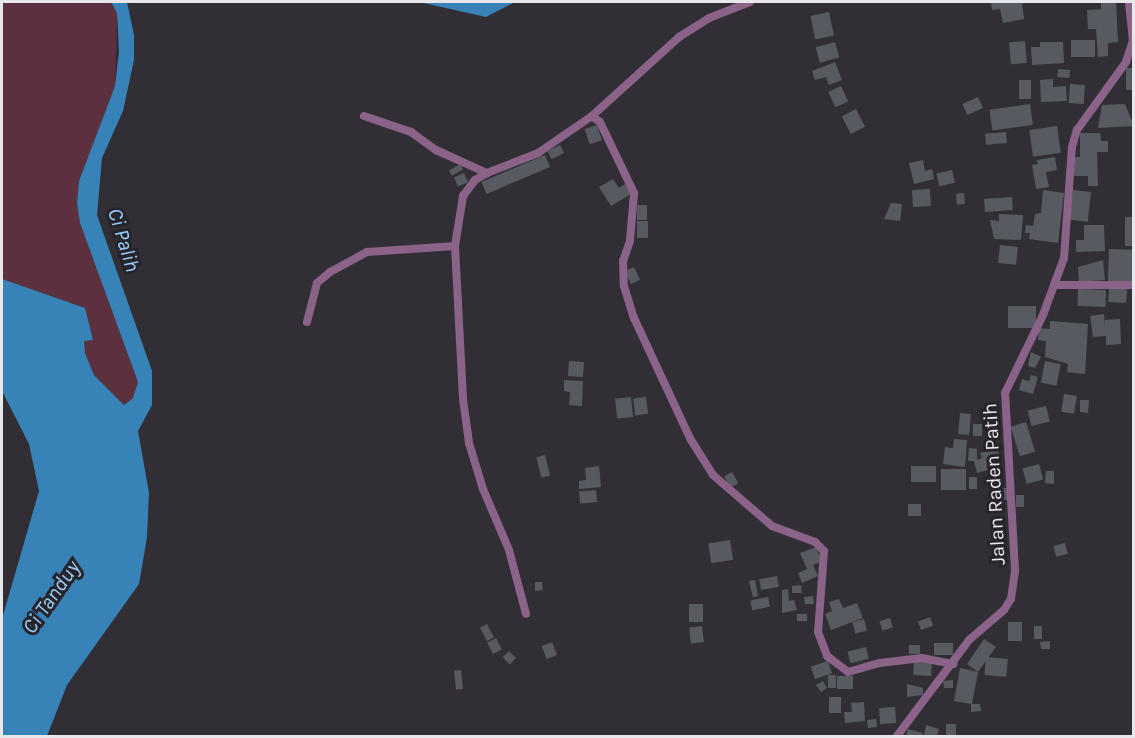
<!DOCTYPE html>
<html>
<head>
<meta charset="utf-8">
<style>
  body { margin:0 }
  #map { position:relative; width:1135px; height:738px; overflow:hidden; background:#312f35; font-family:Karla,sans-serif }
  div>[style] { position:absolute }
  .green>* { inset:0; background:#5d3040 }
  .water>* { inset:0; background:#3782b6 }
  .building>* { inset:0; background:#585a61; transform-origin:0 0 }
  .minor>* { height:8px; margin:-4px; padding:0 4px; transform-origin:4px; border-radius:4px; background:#8b6288 }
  span { translate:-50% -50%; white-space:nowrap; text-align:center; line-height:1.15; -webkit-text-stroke:6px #27252b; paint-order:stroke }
  .street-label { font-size:20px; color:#e8e7eb }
  .water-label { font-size:21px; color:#99d0fb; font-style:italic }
  .frame { position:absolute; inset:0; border:3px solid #e8e7eb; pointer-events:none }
</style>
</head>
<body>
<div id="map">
  <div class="green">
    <div style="clip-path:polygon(2px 2px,111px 2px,117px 13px,115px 86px,79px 181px,77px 203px,80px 223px,138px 382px,133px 398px,124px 405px,94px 375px,85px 353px,84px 341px,93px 340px,85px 308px,2px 279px)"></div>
  </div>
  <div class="water">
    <div style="clip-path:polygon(111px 2px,127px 2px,134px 35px,134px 60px,123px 111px,102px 158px,97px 215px,152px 371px,152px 405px,138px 431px,149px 493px,147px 537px,139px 584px,67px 685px,47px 736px,2px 736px,2px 619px,39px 491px,29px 444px,2px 391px,2px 279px,85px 308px,93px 340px,84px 341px,85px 353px,94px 375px,124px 405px,133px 398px,138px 382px,80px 223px,77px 203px,79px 181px,115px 86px,119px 52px,117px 13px)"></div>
    <div style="clip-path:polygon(419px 2px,515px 2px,486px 17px)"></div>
  </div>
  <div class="building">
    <div style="clip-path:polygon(991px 2px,1027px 2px,1022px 4px,1024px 19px,1003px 23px,1000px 9px,992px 10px)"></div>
    <div style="clip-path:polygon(1101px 2px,1116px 2px,1118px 42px,1108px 43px,1108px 56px,1098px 57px,1096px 29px,1088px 29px,1087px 10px,1101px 9px)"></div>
    <div style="left:829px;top:12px;width:24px;height:19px;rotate:78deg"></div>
    <div style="left:1071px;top:40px;width:24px;height:17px"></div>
    <div style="left:1025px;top:41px;width:22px;height:16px;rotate:85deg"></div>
    <div style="left:835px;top:42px;width:16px;height:20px;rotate:75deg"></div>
    <div style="clip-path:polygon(1040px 42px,1063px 42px,1064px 63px,1032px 65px,1031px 47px,1040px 47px)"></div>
    <div style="clip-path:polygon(835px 62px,842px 80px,829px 85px,826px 77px,815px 80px,812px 71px)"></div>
    <div style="left:1126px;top:68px;width:8px;height:22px"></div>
    <div style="left:1058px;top:69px;width:12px;height:8px;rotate:5deg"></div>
    <div style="clip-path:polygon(1053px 79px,1053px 87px,1066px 86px,1067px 101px,1041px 102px,1040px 80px)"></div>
    <div style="left:1019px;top:80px;width:12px;height:19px"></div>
    <div style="left:1070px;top:84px;width:15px;height:19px;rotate:4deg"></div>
    <div style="left:841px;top:86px;width:17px;height:14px;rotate:65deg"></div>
    <div style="left:978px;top:97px;width:12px;height:17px;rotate:66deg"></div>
    <div style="left:1030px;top:104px;width:21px;height:41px;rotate:82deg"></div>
    <div style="clip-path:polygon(1125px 104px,1134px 126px,1098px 128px,1102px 105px)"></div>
    <div style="left:856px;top:109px;width:20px;height:16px;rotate:63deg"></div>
    <div style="left:597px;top:125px;width:16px;height:13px;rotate:72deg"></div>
    <div style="left:1057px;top:126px;width:27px;height:28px;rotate:82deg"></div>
    <div style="left:1006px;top:132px;width:11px;height:21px;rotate:85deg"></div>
    <div style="clip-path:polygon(1080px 133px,1100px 133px,1101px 141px,1108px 141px,1108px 152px,1097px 152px,1098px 186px,1088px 186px,1088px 176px,1073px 176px,1072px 157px,1080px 157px)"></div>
    <div style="left:560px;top:145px;width:9px;height:14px;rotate:63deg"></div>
    <div style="left:545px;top:155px;width:13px;height:69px;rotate:67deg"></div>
    <div style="clip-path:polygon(1055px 157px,1057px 170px,1046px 172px,1049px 187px,1036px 189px,1032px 165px,1038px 164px,1037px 160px)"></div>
    <div style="clip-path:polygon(923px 160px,925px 171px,932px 169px,934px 179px,914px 184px,909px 163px)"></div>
    <div style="left:460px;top:164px;width:6px;height:13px;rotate:59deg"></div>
    <div style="left:952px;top:170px;width:13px;height:16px;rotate:77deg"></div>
    <div style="left:464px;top:173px;width:10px;height:11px;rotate:66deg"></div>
    <div style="clip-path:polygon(613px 179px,619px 188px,625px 184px,631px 194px,611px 206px,599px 187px)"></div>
    <div style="left:930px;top:189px;width:17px;height:18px;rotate:87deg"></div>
    <div style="clip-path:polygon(1043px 190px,1064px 193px,1058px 243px,1029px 239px,1030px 233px,1025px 233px,1026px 225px,1033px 226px,1035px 214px,1041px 213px)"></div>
    <div style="left:1073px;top:190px;width:18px;height:30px;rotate:6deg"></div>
    <div style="left:964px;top:193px;width:11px;height:8px;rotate:85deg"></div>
    <div style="left:1012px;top:197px;width:13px;height:28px;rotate:86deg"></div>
    <div style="clip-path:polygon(891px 203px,902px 204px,900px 221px,884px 219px)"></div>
    <div style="left:637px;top:205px;width:10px;height:15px"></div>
    <div style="clip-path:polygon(999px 214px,1023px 215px,1021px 240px,994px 239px,990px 220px,999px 221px)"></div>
    <div style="left:1125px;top:217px;width:9px;height:29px"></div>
    <div style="left:637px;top:221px;width:11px;height:17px"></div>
    <div style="clip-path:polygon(1084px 225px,1104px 225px,1105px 251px,1076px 252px,1076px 240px,1084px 240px)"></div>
    <div style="left:1000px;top:245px;width:18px;height:18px;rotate:6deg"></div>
    <div style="left:1109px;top:249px;width:25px;height:33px;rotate:2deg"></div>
    <div style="clip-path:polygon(1103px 260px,1105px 280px,1079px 282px,1078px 267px)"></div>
    <div style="left:634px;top:267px;width:14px;height:10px;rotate:65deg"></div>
    <div style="left:1109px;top:288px;width:18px;height:14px;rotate:3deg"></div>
    <div style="left:1078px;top:289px;width:28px;height:17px;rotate:2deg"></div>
    <div style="left:1008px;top:306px;width:28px;height:22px"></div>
    <div style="clip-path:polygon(1104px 314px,1105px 327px,1105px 320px,1120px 319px,1121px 344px,1106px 345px,1106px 336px,1093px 337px,1090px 316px)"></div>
    <div style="clip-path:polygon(1050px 321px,1088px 324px,1085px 374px,1067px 372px,1068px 364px,1045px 357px,1046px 341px,1038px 340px,1039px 328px,1050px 329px)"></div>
    <div style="clip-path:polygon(1031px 352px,1041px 357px,1035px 368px,1028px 366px)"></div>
    <div style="left:569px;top:361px;width:15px;height:15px;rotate:4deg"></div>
    <div style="left:1045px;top:361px;width:16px;height:22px;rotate:11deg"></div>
    <div style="clip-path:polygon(1031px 375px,1038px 377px,1033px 394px,1019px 390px,1022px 379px,1029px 381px)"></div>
    <div style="clip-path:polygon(564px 380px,583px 381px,582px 406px,569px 405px,570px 392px,564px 391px)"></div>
    <div style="left:1064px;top:394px;width:13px;height:18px;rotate:9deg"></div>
    <div style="left:631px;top:397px;width:20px;height:16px;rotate:84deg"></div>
    <div style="left:646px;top:397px;width:17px;height:13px;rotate:83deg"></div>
    <div style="clip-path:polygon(1080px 400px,1089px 400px,1088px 413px,1080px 412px)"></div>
    <div style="left:1046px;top:406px;width:16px;height:19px;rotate:76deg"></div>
    <div style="left:960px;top:413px;width:11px;height:21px;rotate:5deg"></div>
    <div style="left:1026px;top:422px;width:31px;height:16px;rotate:73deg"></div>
    <div style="left:973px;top:424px;width:9px;height:12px"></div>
    <div style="clip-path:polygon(954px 439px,967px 440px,965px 467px,943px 464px,945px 447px,953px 448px)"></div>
    <div style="clip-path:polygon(969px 448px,977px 449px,977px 460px,982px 458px,980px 453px,997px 448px,1003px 466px,977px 473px,974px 461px,968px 461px)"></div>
    <div style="left:545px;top:455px;width:21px;height:9px;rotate:76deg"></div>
    <div style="left:1039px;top:464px;width:16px;height:17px;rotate:75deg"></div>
    <div style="clip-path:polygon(599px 466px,601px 487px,579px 489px,579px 481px,586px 480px,585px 468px)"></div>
    <div style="left:936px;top:466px;width:16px;height:25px;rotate:90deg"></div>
    <div style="left:941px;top:469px;width:25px;height:21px"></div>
    <div style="clip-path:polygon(1046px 471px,1054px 471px,1054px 484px,1045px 483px)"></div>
    <div style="left:732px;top:472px;width:13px;height:9px;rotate:61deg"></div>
    <div style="left:969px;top:477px;width:8px;height:12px"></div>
    <div style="left:1000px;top:488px;width:8px;height:12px"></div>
    <div style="left:596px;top:490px;width:12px;height:17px;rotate:85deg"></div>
    <div style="left:1016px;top:495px;width:8px;height:12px"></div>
    <div style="left:908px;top:504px;width:13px;height:12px"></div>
    <div style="left:730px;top:540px;width:20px;height:22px;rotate:81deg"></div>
    <div style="left:1065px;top:543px;width:11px;height:12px;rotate:75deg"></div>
    <div style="clip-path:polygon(816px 547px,822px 561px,813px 565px,818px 576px,802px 583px,798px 573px,807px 569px,800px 553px)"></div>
    <div style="left:777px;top:576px;width:11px;height:18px;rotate:80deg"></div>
    <div style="clip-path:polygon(755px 580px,758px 596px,753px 597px,749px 581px)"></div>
    <div style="clip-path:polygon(535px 582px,542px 582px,543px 590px,535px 591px)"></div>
    <div style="clip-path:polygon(801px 585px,802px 593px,792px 593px,792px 586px)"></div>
    <div style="clip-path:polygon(788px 589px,789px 601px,794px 600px,797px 610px,782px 613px,782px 590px)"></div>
    <div style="clip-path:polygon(813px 596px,814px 604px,805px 604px,804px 597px)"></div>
    <div style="left:768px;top:597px;width:10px;height:18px;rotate:79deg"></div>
    <div style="clip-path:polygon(839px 599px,843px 608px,857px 603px,863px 618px,831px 630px,825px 614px,832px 611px,829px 602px)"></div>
    <div style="left:689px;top:604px;width:14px;height:18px"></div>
    <div style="left:807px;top:614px;width:7px;height:10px;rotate:90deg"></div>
    <div style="left:930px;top:617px;width:9px;height:13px;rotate:69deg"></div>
    <div style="left:890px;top:618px;width:10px;height:11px;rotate:73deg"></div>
    <div style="left:864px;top:619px;width:12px;height:12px;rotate:76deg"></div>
    <div style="left:1008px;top:622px;width:14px;height:19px"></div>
    <div style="left:487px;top:624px;width:15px;height:8px;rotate:62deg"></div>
    <div style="left:702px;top:626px;width:16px;height:13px;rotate:83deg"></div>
    <div style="left:1034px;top:626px;width:8px;height:13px"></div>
    <div style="left:496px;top:638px;width:13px;height:10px;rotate:63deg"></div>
    <div style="clip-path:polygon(984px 639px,996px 647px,978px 672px,972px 704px,980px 704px,981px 711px,971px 712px,971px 704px,954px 701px,960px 668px,978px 672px,967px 664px)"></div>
    <div style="clip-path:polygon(1050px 641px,1050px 649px,1041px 649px,1040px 642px)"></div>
    <div style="left:552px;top:642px;width:14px;height:11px;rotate:69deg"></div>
    <div style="left:934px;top:643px;width:19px;height:12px"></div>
    <div style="left:920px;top:645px;width:9px;height:11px;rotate:90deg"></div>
    <div style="left:866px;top:647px;width:12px;height:19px;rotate:76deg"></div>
    <div style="left:509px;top:651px;width:10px;height:9px;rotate:45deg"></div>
    <div style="left:986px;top:657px;width:22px;height:18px;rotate:5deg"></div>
    <div style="left:914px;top:660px;width:18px;height:15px;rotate:3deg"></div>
    <div style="left:828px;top:661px;width:13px;height:18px;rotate:72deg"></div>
    <div style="left:461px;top:670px;width:19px;height:7px;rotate:84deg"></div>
    <div style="left:828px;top:675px;width:8px;height:13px"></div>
    <div style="left:837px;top:676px;width:16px;height:13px"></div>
    <div style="clip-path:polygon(953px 680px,953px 688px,944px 688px,943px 681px)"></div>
    <div style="clip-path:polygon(823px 681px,827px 688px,821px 692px,816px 685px)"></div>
    <div style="clip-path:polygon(907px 684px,923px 688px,923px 695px,907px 697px)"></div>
    <div style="left:841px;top:697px;width:16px;height:12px;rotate:90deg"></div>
    <div style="clip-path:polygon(864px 702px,865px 721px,845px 723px,844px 712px,852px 712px,851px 703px)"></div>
    <div style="left:895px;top:707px;width:16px;height:16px;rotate:86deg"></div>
    <div style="left:876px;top:719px;width:8px;height:9px;rotate:83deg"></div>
    <div style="left:946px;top:724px;width:10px;height:12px"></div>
    <div style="clip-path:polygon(926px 725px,939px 729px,937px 736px,924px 736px)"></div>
    <div style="clip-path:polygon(908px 729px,923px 733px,922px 736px,906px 736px)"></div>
  </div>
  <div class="minor">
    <div style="left:364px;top:116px;width:50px;rotate:18.8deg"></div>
    <div style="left:411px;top:132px;width:31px;rotate:36deg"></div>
    <div style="left:436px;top:150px;width:56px;rotate:24.3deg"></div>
    <div style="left:487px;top:173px;width:55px;rotate:-21.4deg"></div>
    <div style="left:538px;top:153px;width:65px;rotate:-34.4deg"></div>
    <div style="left:592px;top:116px;width:118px;rotate:-42.2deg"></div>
    <div style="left:679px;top:37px;width:36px;rotate:-32deg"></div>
    <div style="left:709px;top:18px;width:44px;rotate:-21.3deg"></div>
    <div style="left:592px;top:116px;width:10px;rotate:37deg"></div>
    <div style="left:600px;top:122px;width:79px;rotate:64.4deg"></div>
    <div style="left:634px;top:193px;width:48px;rotate:94.8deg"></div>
    <div style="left:630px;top:241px;width:21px;rotate:109deg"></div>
    <div style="left:623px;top:261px;width:25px;rotate:88deg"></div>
    <div style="left:624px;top:286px;width:34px;rotate:73deg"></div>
    <div style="left:634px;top:318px;width:135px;rotate:65deg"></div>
    <div style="left:691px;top:440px;width:41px;rotate:57.8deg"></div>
    <div style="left:713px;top:475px;width:78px;rotate:40.8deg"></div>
    <div style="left:772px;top:526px;width:46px;rotate:20.4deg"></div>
    <div style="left:815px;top:542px;width:13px;rotate:45deg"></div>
    <div style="left:824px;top:551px;width:81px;rotate:94.2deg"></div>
    <div style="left:818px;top:632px;width:26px;rotate:69deg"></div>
    <div style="left:827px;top:656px;width:26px;rotate:37deg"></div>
    <div style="left:848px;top:672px;width:33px;rotate:-16deg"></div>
    <div style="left:880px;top:663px;width:42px;rotate:-6.8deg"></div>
    <div style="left:922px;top:658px;width:32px;rotate:11deg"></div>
    <div style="left:455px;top:246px;width:153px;rotate:87deg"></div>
    <div style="left:463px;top:399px;width:44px;rotate:82.2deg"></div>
    <div style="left:469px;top:443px;width:48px;rotate:73.1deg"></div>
    <div style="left:483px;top:489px;width:66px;rotate:66.9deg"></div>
    <div style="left:509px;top:550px;width:66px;rotate:75.1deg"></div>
    <div style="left:1054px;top:285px;width:80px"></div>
    <div style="left:307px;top:322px;width:40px;rotate:-75.6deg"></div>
    <div style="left:317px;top:283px;width:17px;rotate:-40deg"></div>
    <div style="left:330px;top:272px;width:42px;rotate:-28.4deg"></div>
    <div style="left:367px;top:252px;width:88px;rotate:-3.9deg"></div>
    <div style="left:455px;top:246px;width:51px;rotate:-80.9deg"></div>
    <div style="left:463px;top:196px;width:20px;rotate:-53deg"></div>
    <div style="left:475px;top:180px;width:14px;rotate:-30deg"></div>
    <div style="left:897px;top:736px;width:120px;rotate:-53.1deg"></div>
    <div style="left:969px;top:640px;width:46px;rotate:-40.6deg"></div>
    <div style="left:1004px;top:610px;width:13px;rotate:-58deg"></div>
    <div style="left:1011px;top:599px;width:29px;rotate:-82deg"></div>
    <div style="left:1015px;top:570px;width:177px;rotate:-93.2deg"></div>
    <div style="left:1005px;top:393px;width:87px;rotate:-64deg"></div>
    <div style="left:1043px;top:315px;width:61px;rotate:-69.8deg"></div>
    <div style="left:1064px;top:258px;width:111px;rotate:-85.9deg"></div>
    <div style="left:1072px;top:147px;width:18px;rotate:-74deg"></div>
    <div style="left:1077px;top:130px;width:84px;rotate:-54.2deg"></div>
    <div style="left:1126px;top:62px;width:22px;rotate:-72deg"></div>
    <div style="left:1133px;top:41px;width:39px;rotate:-96deg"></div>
  </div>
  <div class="street-label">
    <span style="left:994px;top:484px;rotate:-93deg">Jalan Raden Patih</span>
  </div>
  <div class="water-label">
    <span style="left:124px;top:240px;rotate:73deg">Ci Palih</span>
    <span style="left:51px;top:597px;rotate:-55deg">Ci Tanduy</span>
  </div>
  <div class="frame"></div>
</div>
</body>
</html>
